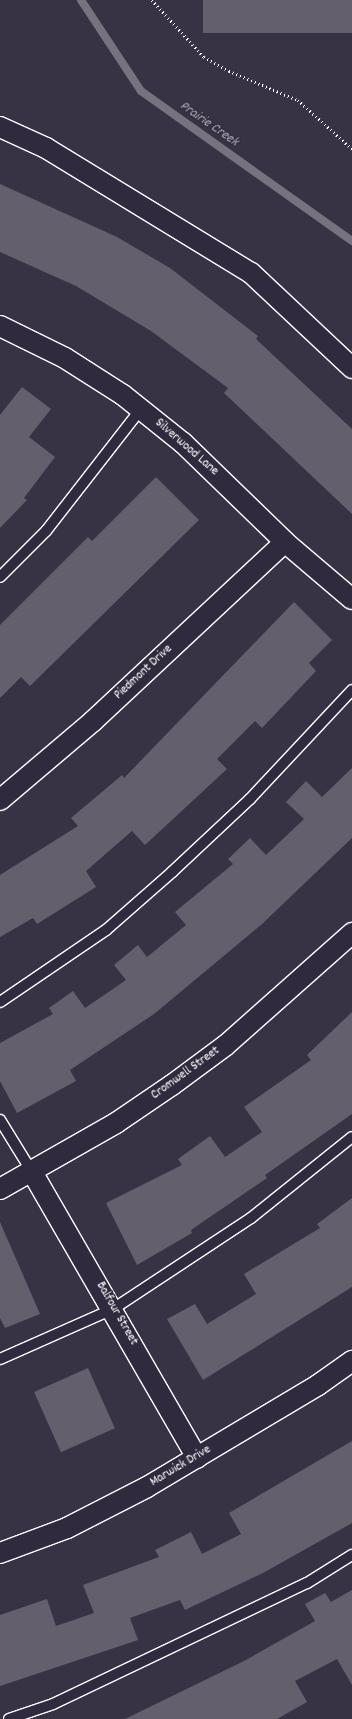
<!DOCTYPE html>
<html>
<head>
<meta charset="utf-8">
<style>
  body { margin:0 }
  #map { position:relative; width:352px; height:1719px; overflow:hidden; background:#373345; font-family:Dekko,sans-serif }
  div>[style] { position:absolute }
  .stream>* { height:8px; margin:-4px; padding:0 4px; transform-origin:4px; border-radius:4px; background:#76737f }
  .building>* { inset:0; background:#635f6d; transform-origin:0 0 }
  .path>* { height:2.5px; margin-top:-1.25px; transform-origin:0; background:repeating-linear-gradient(90deg,#fff 0 1px,transparent 0 4px) }
  .roads { filter:drop-shadow(1px 0 #fff) drop-shadow(-1px 0 #fff) drop-shadow(0 1px #fff) drop-shadow(0 -1px #fff) }
  .lane>* { height:10px; margin:-5px; padding:0 5px; transform-origin:5px; border-radius:5px; background:#2f2a3d }
  .street>* { height:20px; margin:-10px; padding:0 10px; transform-origin:10px; border-radius:10px; background:#2f2a3d }
  span { translate:-50% -50%; white-space:nowrap; text-align:center; line-height:1.15; -webkit-text-stroke:3px #2f2a3d; paint-order:stroke }
  .street-label { font-size:13px; color:#fff }
  .water-label { font-size:14px; color:#b4b2b9; font-style:italic }
</style>
</head>
<body>
<div id="map">
  <div class="stream">
    <div style="left:81px;top:0;width:109px;rotate:56.6deg"></div>
    <div style="left:141px;top:91px;width:259px;rotate:35.4deg"></div>
  </div>
  <div class="building">
    <div style="left:203px;top:0;width:149px;height:33px"></div>
    <div style="clip-path:polygon(0 184px,117px 237px,170px 268px,258px 336px,256px 339px,352px 429px,352px 514px,224px 393px,228px 388px,151px 331px,76px 286px,0 252px)"></div>
    <div style="clip-path:polygon(22px 387px,51px 409px,29px 437px,55px 457px,24px 498px,27px 500px,0 528px,0 415px)"></div>
    <div style="clip-path:polygon(156px 477px,199px 520px,30px 686px,21px 677px,0 698px,0 625px,88px 537px,92px 541px)"></div>
    <div style="clip-path:polygon(294px 602px,332px 640px,309px 663px,316px 671px,262px 728px,255px 721px,217px 759px,227px 769px,145px 845px,132px 831px,86px 871px,96px 887px,37px 924px,33px 918px,0 937px,0 875px,78px 826px,71px 818px,122px 775px,124px 778px)"></div>
    <div style="clip-path:polygon(352px 768px,352px 838px,262px 924px,154px 1014px,70px 1070px,76px 1081px,17px 1113px,0 1081px,0 1043px,53px 1014px,49px 1008px,73px 991px,85px 1008px,126px 980px,114px 965px,138px 945px,147px 957px,186px 925px,175px 912px,233px 864px,228px 859px,250px 838px,266px 855px,304px 819px,286px 802px,306px 781px,322px 797px)"></div>
    <div style="clip-path:polygon(352px 1012px,352px 1114px,265px 1175px,267px 1178px,191px 1230px,192px 1233px,137px 1265px,106px 1203px,182px 1165px,178px 1159px,210px 1136px,225px 1157px,262px 1132px,244px 1107px,311px 1060px,307px 1055px)"></div>
    <div style="clip-path:polygon(352px 1198px,352px 1287px,203px 1380px,167px 1319px,195px 1304px,207px 1324px,256px 1294px,244px 1274px,320px 1228px,317px 1224px)"></div>
    <div style="clip-path:polygon(0 1222px,40px 1314px,5px 1328px,0 1318px)"></div>
    <div style="left:88px;top:1368px;width:66px;height:59px;rotate:66deg"></div>
    <div style="clip-path:polygon(352px 1441px,352px 1523px,263px 1573px,185px 1610px,180px 1600px,130px 1618px,138px 1640px,0 1686px,0 1615px,47px 1599px,56px 1626px,94px 1613px,83px 1585px,159px 1557px,155px 1550px,191px 1532px,202px 1554px,241px 1534px,229px 1513px)"></div>
    <div style="clip-path:polygon(352px 1590px,352px 1685px,337px 1659px,295px 1681px,307px 1702px,277px 1719px,125px 1719px,244px 1661px,315px 1621px,305px 1604px,325px 1593px,331px 1602px)"></div>
  </div>
  <div class="path">
    <div style="left:152px;top:0;width:77px;rotate:47.6deg"></div>
    <div style="left:204px;top:57px;width:29px;rotate:29deg"></div>
    <div style="left:229px;top:71px;width:75px;rotate:22.8deg"></div>
    <div style="left:298px;top:100px;width:73px;rotate:42.2deg"></div>
  </div>
  <div class="roads">
    <div class="lane">
      <div style="left:0;top:577px;width:65px;rotate:-45deg"></div>
      <div style="left:46px;top:531px;width:155px;rotate:-52.1deg"></div>
      <div style="left:0;top:1002px;width:128px;rotate:-34.2deg"></div>
      <div style="left:106px;top:930px;width:88px;rotate:-41.3deg"></div>
      <div style="left:172px;top:872px;width:107px;rotate:-43.1deg"></div>
      <div style="left:250px;top:799px;width:149px;rotate:-46.9deg"></div>
      <div style="left:0;top:1120px;width:61px;rotate:58.4deg"></div>
      <div style="left:0;top:1359px;width:124px;rotate:-23.9deg"></div>
      <div style="left:113px;top:1309px;width:165px;rotate:-33.4deg"></div>
      <div style="left:251px;top:1218px;width:129px;rotate:-38.7deg"></div>
      <div style="left:9px;top:1719px;width:46px;rotate:-18.8deg"></div>
      <div style="left:53px;top:1704px;width:281px;rotate:-25.5deg"></div>
      <div style="left:307px;top:1583px;width:53px;rotate:-31.9deg"></div>
    </div>
    <div class="street">
      <div style="left:0;top:127px;width:51px;rotate:24.5deg"></div>
      <div style="left:46px;top:148px;width:240px;rotate:31.4deg"></div>
      <div style="left:251px;top:273px;width:139px;rotate:43.2deg"></div>
      <div style="left:0;top:326px;width:72px;rotate:26.2deg"></div>
      <div style="left:65px;top:358px;width:69px;rotate:32.5deg"></div>
      <div style="left:123px;top:395px;width:77px;rotate:38.7deg"></div>
      <div style="left:183px;top:443px;width:142px;rotate:44.1deg"></div>
      <div style="left:285px;top:542px;width:88px;rotate:40.4deg"></div>
      <div style="left:0;top:800px;width:122px;rotate:-40.3deg"></div>
      <div style="left:93px;top:721px;width:262px;rotate:-43deg"></div>
      <div style="left:32px;top:1172px;width:330px;rotate:60deg"></div>
      <div style="left:0;top:1189px;width:133px;rotate:-29.6deg"></div>
      <div style="left:116px;top:1123px;width:68px;rotate:-34.2deg"></div>
      <div style="left:172px;top:1085px;width:67px;rotate:-36.5deg"></div>
      <div style="left:226px;top:1045px;width:169px;rotate:-41.6deg"></div>
      <div style="left:0;top:1553px;width:72px;rotate:-20.5deg"></div>
      <div style="left:67px;top:1528px;width:90px;rotate:-27.1deg"></div>
      <div style="left:147px;top:1487px;width:199px;rotate:-30.8deg"></div>
      <div style="left:318px;top:1385px;width:42px;rotate:-35.2deg"></div>
    </div>
  </div>
  <div class="street-label">
    <span style="left:186px;top:448px;rotate:41deg">Silverwood Lane</span>
    <span style="left:144px;top:673px;rotate:-43deg">Piedmont Drive</span>
    <span style="left:186px;top:1074px;rotate:-36deg">Cromwell Street</span>
    <span style="left:116px;top:1314px;rotate:60deg">Balfour Street</span>
    <span style="left:181px;top:1467px;rotate:-31deg">Marwick Drive</span>
  </div>
  <div class="water-label">
    <span style="left:209px;top:124px;rotate:35deg">Prairie Creek</span>
  </div>
</div>
</body>
</html>
